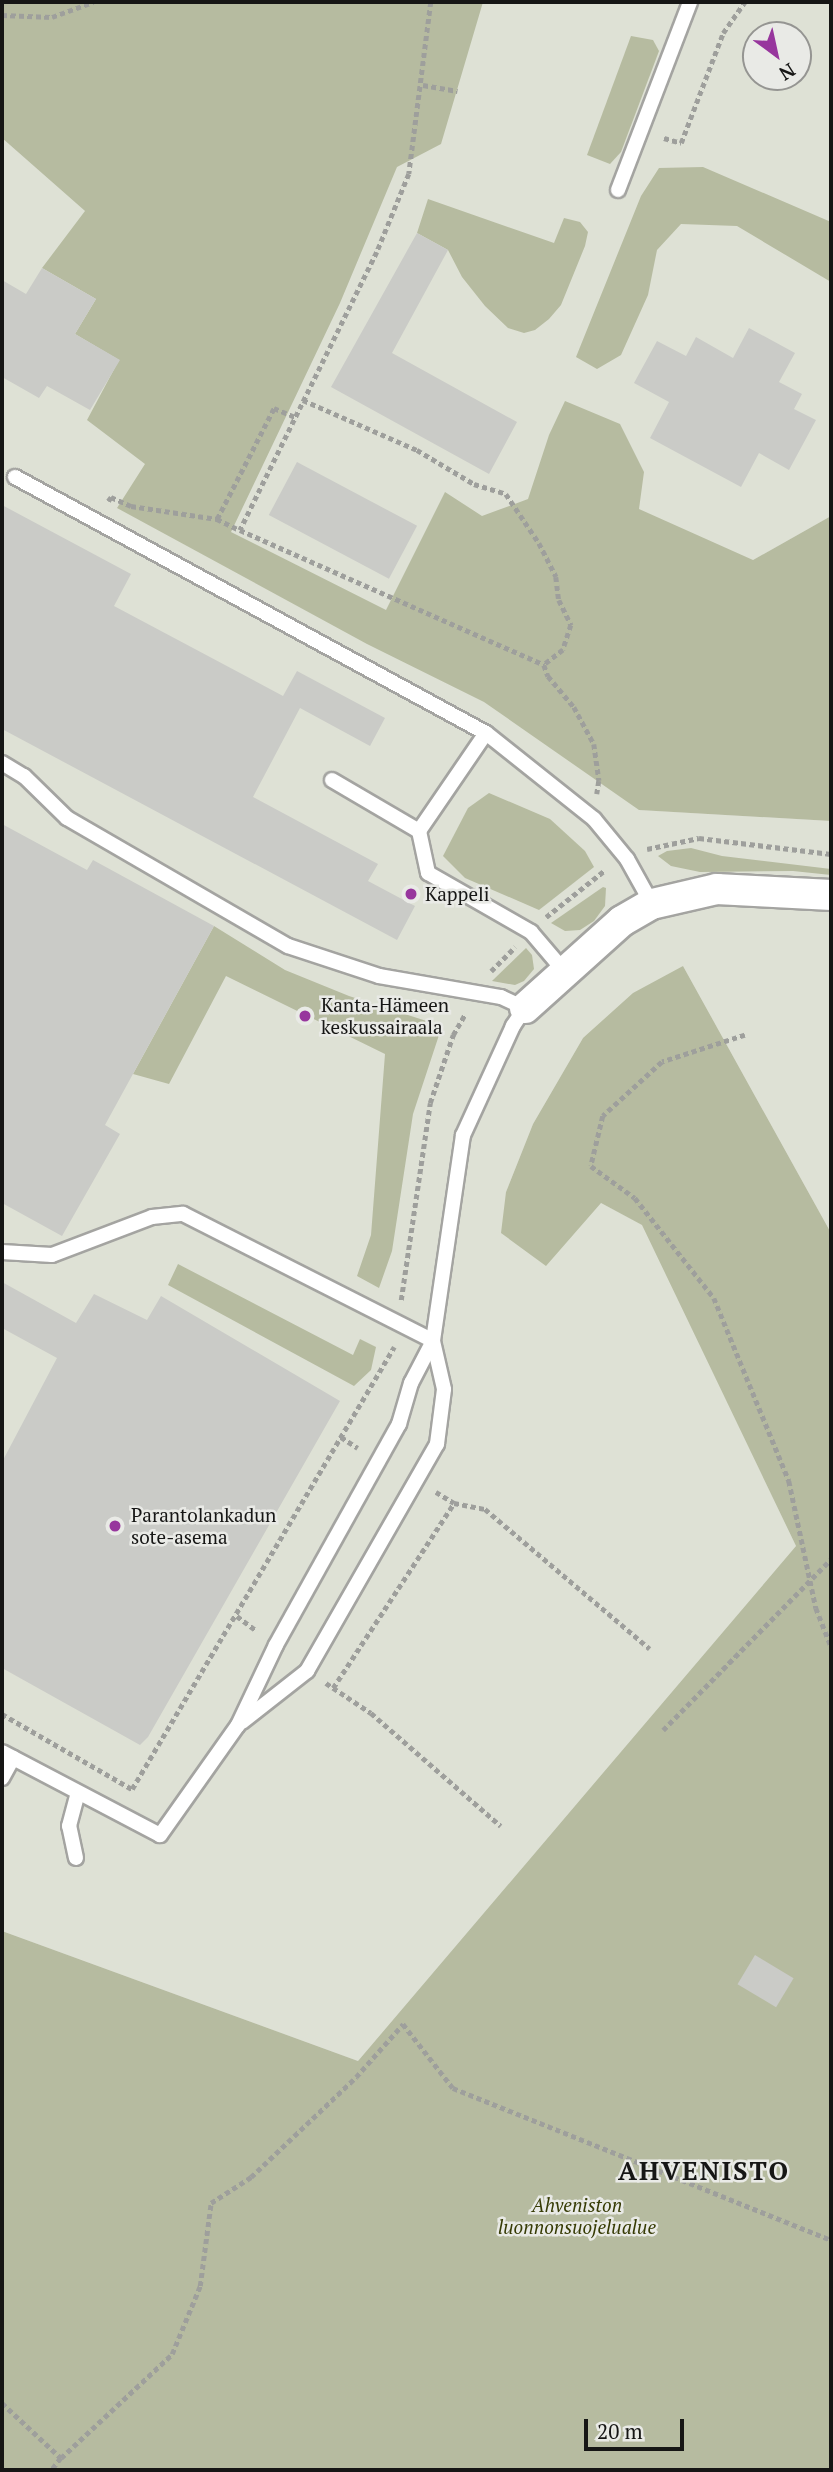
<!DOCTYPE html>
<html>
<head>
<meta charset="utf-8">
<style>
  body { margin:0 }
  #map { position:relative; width:833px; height:2472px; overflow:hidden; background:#e9eae6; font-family:"PT Serif",serif }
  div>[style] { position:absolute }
  .built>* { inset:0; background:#dee1d5 }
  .green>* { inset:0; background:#b6bba0 }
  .building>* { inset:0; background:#cacbc7; transform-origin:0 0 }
  .path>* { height:4.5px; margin-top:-2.25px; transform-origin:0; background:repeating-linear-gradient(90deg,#9e9f9c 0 5px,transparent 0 8.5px) }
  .roads { filter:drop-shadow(2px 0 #a4a4a1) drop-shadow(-2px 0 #a4a4a1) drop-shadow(0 2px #a4a4a1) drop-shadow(0 -2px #a4a4a1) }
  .service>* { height:14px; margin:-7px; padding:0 7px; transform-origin:7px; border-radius:7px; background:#fff }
  .minor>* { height:30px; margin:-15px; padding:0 15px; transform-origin:15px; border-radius:15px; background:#fff }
  .dots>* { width:19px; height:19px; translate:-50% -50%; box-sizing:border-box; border:4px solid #e9eae6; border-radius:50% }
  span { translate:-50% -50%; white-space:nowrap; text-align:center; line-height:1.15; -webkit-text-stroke:5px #e9eae6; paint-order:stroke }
  .poi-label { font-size:19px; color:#161615 }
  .left { translate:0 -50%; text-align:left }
  .park-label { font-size:19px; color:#363b04; font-style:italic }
  .district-label { font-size:26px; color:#161615; font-weight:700; letter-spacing:2px }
  .frame { position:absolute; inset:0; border:4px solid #161615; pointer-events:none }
  .north { position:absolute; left:742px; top:21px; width:70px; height:70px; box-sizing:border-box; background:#e9eae6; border:2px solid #959592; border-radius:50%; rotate:147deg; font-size:19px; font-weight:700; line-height:28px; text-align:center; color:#161615 }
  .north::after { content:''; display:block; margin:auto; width:24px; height:32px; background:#97369d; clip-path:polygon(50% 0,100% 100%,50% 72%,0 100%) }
  .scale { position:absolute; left:584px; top:2419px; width:100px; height:32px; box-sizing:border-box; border:4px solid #161615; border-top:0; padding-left:9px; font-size:21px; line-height:24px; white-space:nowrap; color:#161615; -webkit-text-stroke:5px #e9eae6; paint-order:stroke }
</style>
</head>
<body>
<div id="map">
  <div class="built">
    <div style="clip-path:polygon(evenodd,404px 2px,831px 2px,831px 516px,753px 560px,640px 810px,831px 821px,831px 1233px,683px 966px,583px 1038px,533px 1124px,506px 1192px,601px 1203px,643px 1225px,796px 1546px,358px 2061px,2px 1931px,2px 138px,85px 211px,404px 2px,756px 35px,798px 35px,798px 77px,756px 77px,756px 35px)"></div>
  </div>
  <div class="green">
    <div style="clip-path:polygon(2px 2px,483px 2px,441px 144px,397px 167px,340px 303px,231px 532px,386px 610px,445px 492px,482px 516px,528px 499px,549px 435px,565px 401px,620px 424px,644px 472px,639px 509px,753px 560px,831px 516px,831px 821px,639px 810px,484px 702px,367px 644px,117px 508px,145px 464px,87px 420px,119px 360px,75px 334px,96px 299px,42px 268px,85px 211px,2px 138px)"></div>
    <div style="clip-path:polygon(631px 36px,653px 40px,659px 51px,621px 152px,610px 164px,587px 155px)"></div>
    <div style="clip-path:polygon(703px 167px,831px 222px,831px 282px,737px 226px,681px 224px,657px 250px,648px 295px,621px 355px,597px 369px,576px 357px,641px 196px,659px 168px)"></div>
    <div style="clip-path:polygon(428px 199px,554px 243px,564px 218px,580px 222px,588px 232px,585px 246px,561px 305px,549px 319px,535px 330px,524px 333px,508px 328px,485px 306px,462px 277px,448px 250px,417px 233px)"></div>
    <div style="clip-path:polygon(489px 793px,550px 819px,585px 851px,594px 867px,539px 910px,465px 878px,443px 856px,468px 808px)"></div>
    <div style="clip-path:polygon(691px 848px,722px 856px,831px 869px,831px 875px,793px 871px,700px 872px,671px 866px,658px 856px,667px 851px)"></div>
    <div style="clip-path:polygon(603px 887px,606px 888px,605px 906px,594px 921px,580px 930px,565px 931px,551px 923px)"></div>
    <div style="clip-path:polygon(214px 926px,285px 970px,349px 996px,442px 1026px,413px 1114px,392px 1251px,379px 1288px,357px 1276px,371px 1235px,385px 1054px,226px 976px,169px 1084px,133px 1074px)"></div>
    <div style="clip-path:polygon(526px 948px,532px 955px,534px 969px,524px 981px,515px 985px,492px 981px)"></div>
    <div style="clip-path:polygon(683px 966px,831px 1233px,831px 2470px,2px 2470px,2px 1931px,358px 2061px,796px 1546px,642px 1225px,601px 1203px,546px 1266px,501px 1233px,506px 1192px,533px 1124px,583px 1038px,633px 993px)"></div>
    <div style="clip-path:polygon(178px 1264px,353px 1355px,360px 1339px,376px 1347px,371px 1370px,354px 1386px,168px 1285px)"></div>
  </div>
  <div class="building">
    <div style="clip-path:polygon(417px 233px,448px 250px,392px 353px,517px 422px,489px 474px,331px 387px)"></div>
    <div style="clip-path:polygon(42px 268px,96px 299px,75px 334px,120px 360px,90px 410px,47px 386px,39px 398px,2px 377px,2px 280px,26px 294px)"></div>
    <div style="clip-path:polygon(749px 328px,795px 353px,779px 382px,802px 394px,794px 409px,816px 420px,789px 470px,759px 453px,741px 487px,650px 438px,669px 402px,634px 383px,657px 341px,686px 356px,696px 337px,733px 358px)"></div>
    <div style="left:297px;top:462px;width:136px;height:60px;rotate:28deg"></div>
    <div style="clip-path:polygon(2px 505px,131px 574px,114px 606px,283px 696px,297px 671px,385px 718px,370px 746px,300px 708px,253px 797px,378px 864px,368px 881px,415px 906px,397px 940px,2px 729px)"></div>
    <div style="clip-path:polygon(2px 824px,87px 870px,93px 860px,214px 926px,105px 1125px,120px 1134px,62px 1236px,2px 1203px)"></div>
    <div style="clip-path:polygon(2px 1282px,76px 1323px,94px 1294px,147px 1320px,161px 1296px,340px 1401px,148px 1737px,140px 1745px,2px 1668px,2px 1462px,57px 1358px,2px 1328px)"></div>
    <div style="left:755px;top:1955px;width:45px;height:34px;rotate:31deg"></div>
  </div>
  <div class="path">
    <div style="left:431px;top:2px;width:173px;rotate:97.3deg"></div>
    <div style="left:409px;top:174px;width:84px;rotate:112.3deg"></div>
    <div style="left:377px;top:252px;width:310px;rotate:116.2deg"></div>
    <div style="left:240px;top:530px;width:333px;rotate:23.9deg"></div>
    <div style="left:544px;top:665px;width:12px;rotate:70deg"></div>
    <div style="left:548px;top:676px;width:40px;rotate:50deg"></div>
    <div style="left:574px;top:707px;width:42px;rotate:61.6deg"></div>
    <div style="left:594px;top:744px;width:37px;rotate:82deg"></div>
    <div style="left:599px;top:781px;width:13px;rotate:99deg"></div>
    <div style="left:2px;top:15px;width:50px;rotate:2.3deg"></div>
    <div style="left:52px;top:17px;width:44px;rotate:-20.1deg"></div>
    <div style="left:423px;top:85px;width:35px;rotate:10deg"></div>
    <div style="left:664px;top:138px;width:18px;rotate:16deg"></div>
    <div style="left:681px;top:143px;width:118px;rotate:-69.1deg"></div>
    <div style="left:723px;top:33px;width:38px;rotate:-55deg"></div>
    <div style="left:303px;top:400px;width:124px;rotate:23.7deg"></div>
    <div style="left:417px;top:450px;width:66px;rotate:30.8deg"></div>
    <div style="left:474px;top:484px;width:34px;rotate:17deg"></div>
    <div style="left:506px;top:494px;width:59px;rotate:56deg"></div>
    <div style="left:539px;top:543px;width:38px;rotate:63deg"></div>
    <div style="left:556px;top:577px;width:23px;rotate:83deg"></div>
    <div style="left:559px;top:600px;width:28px;rotate:64deg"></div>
    <div style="left:571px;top:625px;width:26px;rotate:108deg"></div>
    <div style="left:563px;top:650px;width:24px;rotate:142deg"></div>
    <div style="left:108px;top:501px;width:5px;rotate:-53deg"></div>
    <div style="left:111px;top:497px;width:22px;rotate:24deg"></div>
    <div style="left:131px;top:506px;width:87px;rotate:8.6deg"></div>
    <div style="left:217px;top:519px;width:25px;rotate:26deg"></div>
    <div style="left:217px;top:519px;width:125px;rotate:-62.8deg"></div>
    <div style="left:274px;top:408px;width:23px;rotate:23deg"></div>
    <div style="left:647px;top:849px;width:53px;rotate:-11.9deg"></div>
    <div style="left:699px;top:838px;width:133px;rotate:6.9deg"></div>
    <div style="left:546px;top:917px;width:75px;rotate:-38.5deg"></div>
    <div style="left:491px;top:971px;width:34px;rotate:-45deg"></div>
    <div style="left:745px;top:1035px;width:87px;rotate:162deg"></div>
    <div style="left:662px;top:1062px;width:80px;rotate:137.5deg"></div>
    <div style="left:603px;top:1116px;width:51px;rotate:103.5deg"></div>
    <div style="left:591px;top:1166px;width:54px;rotate:36deg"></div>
    <div style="left:635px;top:1198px;width:127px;rotate:51.7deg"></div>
    <div style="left:714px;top:1298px;width:198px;rotate:67.7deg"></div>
    <div style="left:789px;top:1481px;width:130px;rotate:78deg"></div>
    <div style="left:816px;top:1608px;width:41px;rotate:68.5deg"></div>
    <div style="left:401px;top:1300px;width:199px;rotate:-81.6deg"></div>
    <div style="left:430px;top:1103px;width:72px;rotate:-71.3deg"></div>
    <div style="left:453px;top:1035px;width:24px;rotate:-60deg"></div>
    <div style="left:341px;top:1437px;width:20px;rotate:33deg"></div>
    <div style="left:436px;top:1492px;width:21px;rotate:31deg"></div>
    <div style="left:454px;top:1503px;width:32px;rotate:11deg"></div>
    <div style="left:485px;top:1509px;width:216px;rotate:40.3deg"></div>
    <div style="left:237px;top:1616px;width:25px;rotate:37deg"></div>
    <div style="left:326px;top:1683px;width:54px;rotate:33.7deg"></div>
    <div style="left:371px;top:1713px;width:172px;rotate:41deg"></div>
    <div style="left:333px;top:1688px;width:221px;rotate:-56.8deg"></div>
    <div style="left:2px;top:1714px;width:150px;rotate:30deg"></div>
    <div style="left:132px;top:1789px;width:514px;rotate:-59.34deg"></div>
    <div style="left:663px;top:1730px;width:240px;rotate:-45.5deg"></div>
    <div style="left:2px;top:2403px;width:81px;rotate:43deg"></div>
    <div style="left:61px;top:2458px;width:15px;rotate:127deg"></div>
    <div style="left:61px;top:2458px;width:152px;rotate:-43.1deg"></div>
    <div style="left:172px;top:2354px;width:74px;rotate:-67.6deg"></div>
    <div style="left:200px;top:2286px;width:84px;rotate:-82.5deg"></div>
    <div style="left:211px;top:2203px;width:48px;rotate:-33deg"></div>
    <div style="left:251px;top:2177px;width:145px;rotate:-43.6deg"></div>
    <div style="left:356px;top:2077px;width:71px;rotate:-48.4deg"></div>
    <div style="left:403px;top:2024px;width:81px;rotate:52deg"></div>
    <div style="left:453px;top:2088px;width:407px;rotate:21.9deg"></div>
  </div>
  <div class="roads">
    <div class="service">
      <div style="left:618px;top:190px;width:201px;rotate:-69deg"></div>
      <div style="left:15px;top:477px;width:536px;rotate:28.53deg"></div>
      <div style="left:486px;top:733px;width:138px;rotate:38.5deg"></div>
      <div style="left:594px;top:819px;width:52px;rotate:50.5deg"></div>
      <div style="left:627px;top:859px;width:51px;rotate:60.9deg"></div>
      <div style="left:486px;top:733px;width:119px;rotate:124.4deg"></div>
      <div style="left:419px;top:831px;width:43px;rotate:77.9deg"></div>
      <div style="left:428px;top:873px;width:119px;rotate:29.8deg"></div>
      <div style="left:531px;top:932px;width:52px;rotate:49.6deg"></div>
      <div style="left:2px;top:763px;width:26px;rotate:31deg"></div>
      <div style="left:24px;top:776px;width:60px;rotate:44.3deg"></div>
      <div style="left:67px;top:818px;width:255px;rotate:30.1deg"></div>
      <div style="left:288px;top:946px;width:96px;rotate:18.2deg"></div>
      <div style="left:379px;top:976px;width:124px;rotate:9.8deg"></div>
      <div style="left:501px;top:997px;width:26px;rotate:25deg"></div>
      <div style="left:525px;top:1008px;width:22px;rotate:124deg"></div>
      <div style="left:513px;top:1026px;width:120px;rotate:114.6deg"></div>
      <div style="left:463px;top:1135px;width:208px;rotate:98.3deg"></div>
      <div style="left:433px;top:1341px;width:47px;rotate:117.6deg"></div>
      <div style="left:411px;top:1383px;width:43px;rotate:106.3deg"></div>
      <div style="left:399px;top:1424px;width:253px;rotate:119.1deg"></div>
      <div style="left:276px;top:1645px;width:89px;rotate:115.4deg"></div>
      <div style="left:238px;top:1725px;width:135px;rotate:125.3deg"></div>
      <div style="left:160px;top:1835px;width:178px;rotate:-152.3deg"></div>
      <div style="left:332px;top:780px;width:101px;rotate:30.4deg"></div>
      <div style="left:2px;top:1252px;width:50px;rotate:3.4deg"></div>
      <div style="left:52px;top:1255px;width:107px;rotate:-20.8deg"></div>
      <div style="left:152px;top:1217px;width:31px;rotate:-6deg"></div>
      <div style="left:183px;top:1214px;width:280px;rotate:26.9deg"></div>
      <div style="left:242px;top:1722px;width:83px;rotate:-38.1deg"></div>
      <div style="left:307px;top:1671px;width:262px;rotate:-60.2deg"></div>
      <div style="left:437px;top:1444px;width:55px;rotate:-82.7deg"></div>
      <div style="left:444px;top:1389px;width:49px;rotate:-102.9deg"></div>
      <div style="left:2px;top:1778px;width:23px;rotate:-61deg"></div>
      <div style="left:76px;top:1858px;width:33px;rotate:-102deg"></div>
      <div style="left:69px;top:1826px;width:34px;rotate:-75deg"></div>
    </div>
    <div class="minor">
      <div style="left:525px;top:1008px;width:130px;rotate:-41.9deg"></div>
      <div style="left:622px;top:921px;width:34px;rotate:-30deg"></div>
      <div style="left:652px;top:904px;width:67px;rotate:-13deg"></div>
      <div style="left:717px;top:889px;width:114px;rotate:3deg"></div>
    </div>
  </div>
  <div class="dots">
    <div style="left:411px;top:894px;background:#97369d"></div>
    <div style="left:305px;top:1016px;background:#97369d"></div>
    <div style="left:115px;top:1526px;background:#97369d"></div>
  </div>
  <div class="poi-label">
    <span class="left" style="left:425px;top:894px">Kappeli</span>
    <span class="left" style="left:321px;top:1016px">Kanta-Hämeen<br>keskussairaala</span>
    <span class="left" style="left:131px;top:1526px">Parantolankadun<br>sote-asema</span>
  </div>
  <div class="park-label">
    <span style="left:577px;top:2216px">Ahveniston<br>luonnonsuojelualue</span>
  </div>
  <div class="district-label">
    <span style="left:704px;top:2171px">AHVENISTO</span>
  </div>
  <div class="frame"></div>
  <div class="north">N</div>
  <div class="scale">20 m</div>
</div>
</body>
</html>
